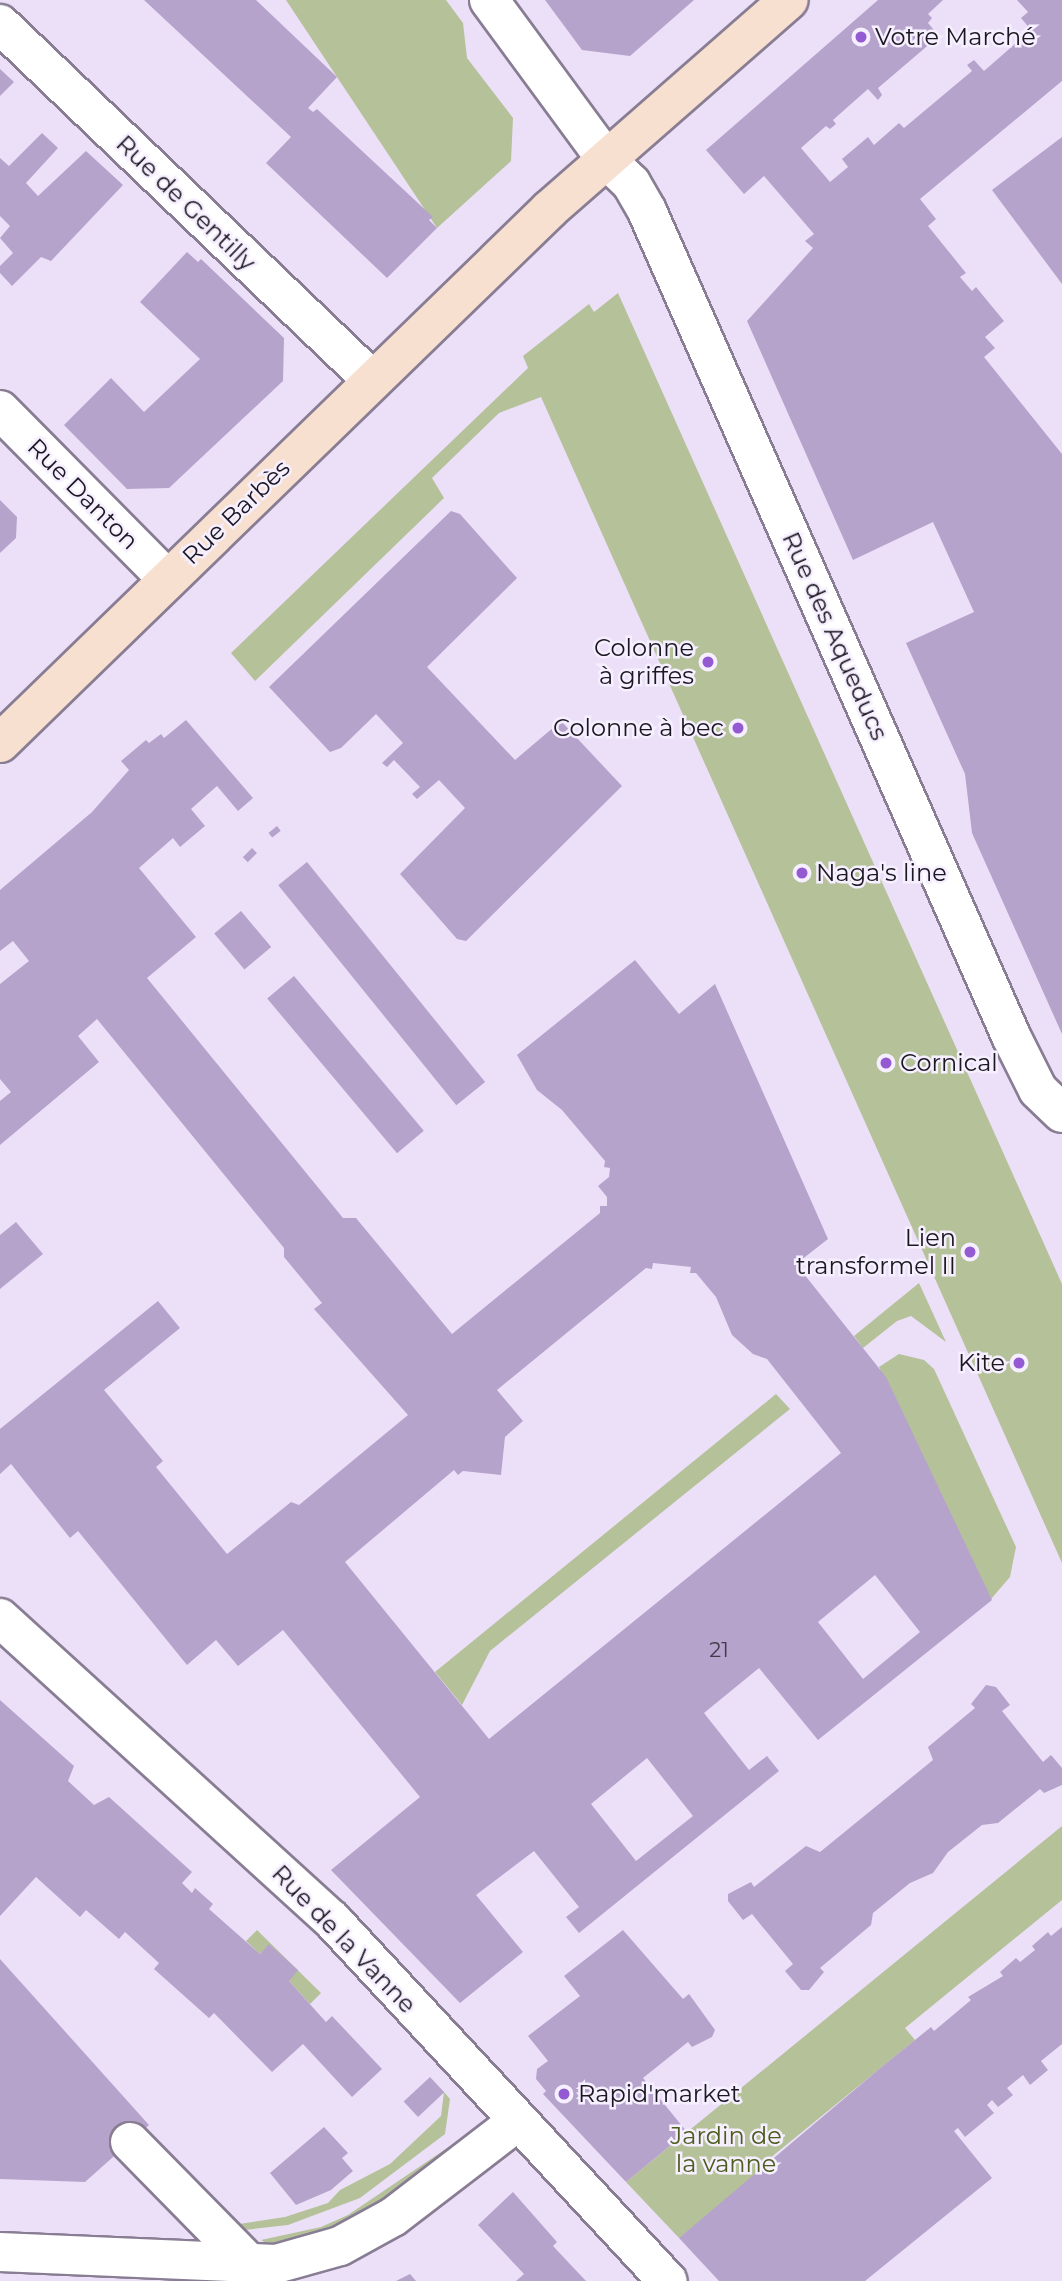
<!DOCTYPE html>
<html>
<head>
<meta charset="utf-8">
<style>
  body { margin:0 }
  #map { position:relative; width:1062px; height:2281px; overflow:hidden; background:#ece0f9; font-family:Montserrat,sans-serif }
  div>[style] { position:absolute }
  .green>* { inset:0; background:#b4c199 }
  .building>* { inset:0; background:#b6a3cb; transform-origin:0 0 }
  .roads { filter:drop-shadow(2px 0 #887d93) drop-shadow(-2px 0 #887d93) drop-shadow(0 2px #887d93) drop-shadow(0 -2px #887d93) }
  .minor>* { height:38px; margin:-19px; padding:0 19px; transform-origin:19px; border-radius:19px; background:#fff }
  .major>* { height:38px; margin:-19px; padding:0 19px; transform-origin:19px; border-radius:19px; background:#f8e0d1 }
  .dots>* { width:19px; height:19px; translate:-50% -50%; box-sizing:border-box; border:4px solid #f6efff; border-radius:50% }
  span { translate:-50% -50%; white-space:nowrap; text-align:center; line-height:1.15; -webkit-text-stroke:5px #f6efff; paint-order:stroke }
  .number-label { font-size:21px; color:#423a4b }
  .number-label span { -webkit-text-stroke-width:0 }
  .poi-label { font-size:24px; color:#1b1720 }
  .left { translate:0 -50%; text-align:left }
  .right { translate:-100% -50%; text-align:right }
  .street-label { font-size:24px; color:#1b1720 }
  .park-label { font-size:24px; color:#4c5c1c }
</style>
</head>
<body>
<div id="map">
  <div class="green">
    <div style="clip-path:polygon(286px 0,446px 0,463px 23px,467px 58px,513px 118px,511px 161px,437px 228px)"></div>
    <div style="clip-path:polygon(618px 293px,1062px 1284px,1062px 1563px,541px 397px,499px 413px,432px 478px,444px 498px,255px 681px,231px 653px,528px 368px,523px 356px,589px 304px,594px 312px)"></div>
    <div style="clip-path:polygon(919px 1283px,946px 1342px,911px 1316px,897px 1321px,863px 1348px,854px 1336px)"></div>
    <div style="clip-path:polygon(899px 1354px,924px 1360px,934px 1369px,1016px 1547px,1010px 1577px,991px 1599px,879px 1367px)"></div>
    <div style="clip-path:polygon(776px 1394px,790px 1409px,490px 1651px,462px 1705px,435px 1672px)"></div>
    <div style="clip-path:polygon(1062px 1826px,1062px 1900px,905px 2028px,915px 2040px,764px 2163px,767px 2167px,679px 2238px,626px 2182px)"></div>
    <div style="clip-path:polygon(257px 1930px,321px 1993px,310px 2004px,289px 1981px,269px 1945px,260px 1954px,246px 1941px)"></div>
    <div style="clip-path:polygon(444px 2092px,450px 2099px,445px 2134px,360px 2198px,288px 2225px,244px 2230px,239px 2224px,285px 2217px,328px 2203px,340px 2190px,390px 2164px,441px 2116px)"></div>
    <div style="clip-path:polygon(456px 2142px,463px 2151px,359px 2223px,276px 2249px,261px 2240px,321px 2227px,348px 2215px)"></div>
  </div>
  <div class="building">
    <div style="clip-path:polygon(144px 0,256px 0,337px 77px,308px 108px,313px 112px,317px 109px,433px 217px,429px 220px,437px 228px,387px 278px,266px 163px,291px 137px)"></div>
    <div style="clip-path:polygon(545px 0,694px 0,630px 56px,582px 50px)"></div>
    <div style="clip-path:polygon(878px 0,943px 0,928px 14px,932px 18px,928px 23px,939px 36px,878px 88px,882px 95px,878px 100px,868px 89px,833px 120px,836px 124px,830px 129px,826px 126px,801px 148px,830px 182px,848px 167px,842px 159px,868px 137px,874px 145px,899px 123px,904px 128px,972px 71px,967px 65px,974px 60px,984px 71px,1031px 30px,1021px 18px,1028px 12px,1017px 0,1062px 0,1062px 81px,920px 199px,936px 219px,928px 226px,966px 273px,960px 277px,972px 291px,976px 287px,1004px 321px,985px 337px,995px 348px,984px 357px,1062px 454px,1062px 1034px,972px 833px,965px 774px,906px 643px,974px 612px,933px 522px,853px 560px,747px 321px,813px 248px,805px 241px,814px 234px,764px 176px,744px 194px,706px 150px)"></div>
    <div style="clip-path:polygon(0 69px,14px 82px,0 96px)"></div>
    <div style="clip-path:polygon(42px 133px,58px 148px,26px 183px,38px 196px,86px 151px,123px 185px,51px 261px,41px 257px,12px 286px,0 273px,0 266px,13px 253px,0 238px,10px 226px,0 216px,0 158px,9px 166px)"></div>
    <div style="clip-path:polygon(1062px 137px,1062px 284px,992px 190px)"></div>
    <div style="clip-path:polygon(187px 252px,198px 262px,201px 259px,284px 338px,283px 381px,169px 488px,127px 489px,64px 425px,111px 378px,144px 412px,200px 359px,140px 302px)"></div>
    <div style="clip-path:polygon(0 500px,17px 517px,16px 538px,0 553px)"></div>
    <div style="clip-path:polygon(451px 511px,460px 514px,517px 578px,427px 667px,515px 760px,561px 721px,622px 786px,466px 941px,457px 939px,400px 874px,465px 808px,439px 780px,417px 799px,412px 794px,420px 787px,394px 760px,387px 767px,382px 763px,403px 743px,376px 714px,341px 748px,330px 752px,269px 687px)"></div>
    <div style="clip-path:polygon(evenodd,186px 720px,253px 798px,238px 811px,217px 786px,191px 809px,205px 826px,180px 847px,173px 838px,139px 868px,196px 937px,147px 978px,343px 1218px,356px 1218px,452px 1334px,600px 1213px,600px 1206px,607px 1206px,607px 1197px,598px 1186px,609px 1177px,610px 1168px,604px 1167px,605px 1161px,562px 1110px,537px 1090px,517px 1055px,635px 960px,679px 1014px,715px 984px,828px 1239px,796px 1264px,886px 1377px,992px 1600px,818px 1740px,759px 1668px,704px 1713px,749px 1770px,767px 1756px,779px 1771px,579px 1933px,566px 1917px,579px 1907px,534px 1851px,476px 1895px,523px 1952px,460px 2003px,331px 1870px,420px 1797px,283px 1630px,238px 1666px,216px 1640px,187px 1665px,78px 1531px,70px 1538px,11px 1464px,0 1474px,0 1429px,158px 1301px,180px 1328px,104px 1390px,163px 1461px,156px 1467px,227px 1554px,291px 1502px,299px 1505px,408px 1415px,314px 1309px,322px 1303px,284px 1257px,284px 1248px,97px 1019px,78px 1036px,99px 1062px,0 1145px,0 1101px,11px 1092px,0 1079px,0 984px,29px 961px,13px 941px,0 951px,0 890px,92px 812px,129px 770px,121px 761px,146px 740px,149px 743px,161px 734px,164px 738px,186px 720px,653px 1263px,691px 1267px,690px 1273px,696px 1273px,716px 1297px,732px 1335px,753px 1354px,767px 1359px,841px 1453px,489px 1739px,345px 1562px,454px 1470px,458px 1475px,463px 1471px,501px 1475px,505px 1437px,523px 1421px,497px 1390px,646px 1268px,652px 1269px,653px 1263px,186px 720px,875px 1575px,920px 1632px,863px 1679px,818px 1622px,875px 1575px,186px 720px,647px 1758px,693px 1816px,636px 1861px,591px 1804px,647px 1758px)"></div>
    <div style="left:277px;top:826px;width:6px;height:11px;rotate:51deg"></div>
    <div style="left:252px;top:848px;width:7px;height:13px;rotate:45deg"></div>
    <div style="left:307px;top:862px;width:283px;height:37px;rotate:51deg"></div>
    <div style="left:241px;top:911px;width:47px;height:35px;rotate:50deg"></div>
    <div style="left:294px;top:976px;width:202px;height:35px;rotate:50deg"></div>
    <div style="clip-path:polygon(16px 1222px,43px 1254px,0 1289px,0 1235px)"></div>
    <div style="clip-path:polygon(986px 1685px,996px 1687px,1010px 1705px,1002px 1711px,1043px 1762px,1051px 1755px,1062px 1768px,1062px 1785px,1044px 1793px,1040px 1789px,998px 1823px,982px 1825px,948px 1852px,933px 1873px,910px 1883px,873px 1913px,871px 1925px,820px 1968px,824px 1972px,809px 1990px,801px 1990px,785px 1971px,793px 1964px,752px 1914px,743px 1920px,728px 1901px,728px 1894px,751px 1882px,754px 1887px,806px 1846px,820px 1852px,933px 1760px,928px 1747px,975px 1708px,971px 1704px)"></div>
    <div style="clip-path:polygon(0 1700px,74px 1766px,68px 1781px,94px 1805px,109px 1797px,192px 1872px,182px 1883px,192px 1893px,195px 1888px,213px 1904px,209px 1909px,260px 1954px,269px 1944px,298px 1970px,289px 1981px,326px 2022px,332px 2016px,382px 2069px,352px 2097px,303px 2044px,272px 2072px,214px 2013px,209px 2018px,154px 1969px,159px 1963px,125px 1932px,119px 1939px,86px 1910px,80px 1917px,36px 1877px,0 1916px)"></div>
    <div style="clip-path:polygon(1062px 1927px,1062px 2044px,1041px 2061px,1048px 2070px,1030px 2085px,1023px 2075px,1007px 2088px,1013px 2095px,998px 2107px,992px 2100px,987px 2105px,994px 2113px,965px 2137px,958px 2128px,954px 2131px,992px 2178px,865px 2281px,719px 2281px,679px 2238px,878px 2070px,931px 2027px,934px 2031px,971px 2000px,968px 1997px,1003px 1976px,1000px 1972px,1016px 1958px,1020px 1962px,1035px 1950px,1032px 1946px,1048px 1932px,1051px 1936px)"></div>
    <div style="clip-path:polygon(623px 1930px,683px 1999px,689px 1994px,715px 2030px,712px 2037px,692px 2047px,688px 2042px,643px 2078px,687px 2132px,626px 2182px,543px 2094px,546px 2091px,536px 2079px,537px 2069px,548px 2061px,528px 2036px,580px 1996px,564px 1976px)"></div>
    <div style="clip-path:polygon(0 1959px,149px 2125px,85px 2182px,0 2179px)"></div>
    <div style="left:430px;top:2077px;width:21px;height:36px;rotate:47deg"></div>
    <div style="clip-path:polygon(324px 2127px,348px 2153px,342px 2158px,353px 2171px,331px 2190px,296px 2205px,270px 2173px)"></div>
    <div style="clip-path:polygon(513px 2192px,557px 2242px,553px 2246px,586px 2281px,516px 2281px,524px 2274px,478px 2225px)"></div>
    <div style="clip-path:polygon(410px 2274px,416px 2281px,396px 2281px)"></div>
  </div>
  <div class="roads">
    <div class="minor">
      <div style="left:489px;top:0;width:197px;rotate:53.7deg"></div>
      <div style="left:606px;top:159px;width:35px;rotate:44deg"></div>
      <div style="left:631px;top:183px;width:32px;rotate:60deg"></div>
      <div style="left:647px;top:211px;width:902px;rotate:66.19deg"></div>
      <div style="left:1011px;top:1036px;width:60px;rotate:63.4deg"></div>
      <div style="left:1038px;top:1090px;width:33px;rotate:44deg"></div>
      <div style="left:0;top:24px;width:516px;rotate:43.74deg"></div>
      <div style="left:0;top:410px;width:236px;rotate:45.3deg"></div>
      <div style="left:0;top:1618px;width:449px;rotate:42.3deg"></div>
      <div style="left:332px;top:1920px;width:493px;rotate:47.1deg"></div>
      <div style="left:130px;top:2142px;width:174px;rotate:45.5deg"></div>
      <div style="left:0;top:2252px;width:276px;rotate:2.5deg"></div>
      <div style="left:276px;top:2264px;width:66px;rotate:-15.7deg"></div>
      <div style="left:340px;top:2246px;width:60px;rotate:-28.7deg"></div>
      <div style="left:393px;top:2217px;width:156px;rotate:-37.5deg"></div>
    </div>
    <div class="major">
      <div style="left:0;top:743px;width:767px;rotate:-44.15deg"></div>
      <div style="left:550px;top:209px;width:317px;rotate:-41.2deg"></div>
    </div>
  </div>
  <div class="dots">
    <div style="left:861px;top:37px;background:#935ad1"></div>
    <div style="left:708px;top:662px;background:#935ad1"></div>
    <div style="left:738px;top:728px;background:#935ad1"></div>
    <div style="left:802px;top:873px;background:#935ad1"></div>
    <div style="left:886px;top:1063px;background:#935ad1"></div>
    <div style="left:970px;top:1252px;background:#935ad1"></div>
    <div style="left:1019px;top:1363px;background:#935ad1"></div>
    <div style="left:564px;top:2094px;background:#935ad1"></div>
  </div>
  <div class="number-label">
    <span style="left:719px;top:1650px">21</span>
  </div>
  <div class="poi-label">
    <span class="left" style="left:875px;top:37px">Votre Marché</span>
    <span class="right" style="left:694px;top:662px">Colonne<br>à griffes</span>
    <span class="right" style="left:724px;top:728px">Colonne à bec</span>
    <span class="left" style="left:816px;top:873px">Naga's line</span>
    <span class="left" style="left:900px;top:1063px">Cornical</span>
    <span class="right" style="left:956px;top:1252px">Lien<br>transformel II</span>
    <span class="right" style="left:1005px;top:1363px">Kite</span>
    <span class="left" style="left:578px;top:2094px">Rapid'market</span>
  </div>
  <div class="street-label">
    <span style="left:186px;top:203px;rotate:44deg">Rue de Gentilly</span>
    <span style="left:83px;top:494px;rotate:45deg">Rue Danton</span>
    <span style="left:236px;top:512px;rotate:-44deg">Rue Barbès</span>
    <span style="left:835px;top:636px;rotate:66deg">Rue des Aqueducs</span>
    <span style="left:344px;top:1939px;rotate:46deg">Rue de la Vanne</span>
  </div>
  <div class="park-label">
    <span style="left:726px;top:2150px">Jardin de<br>la vanne</span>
  </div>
</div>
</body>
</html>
